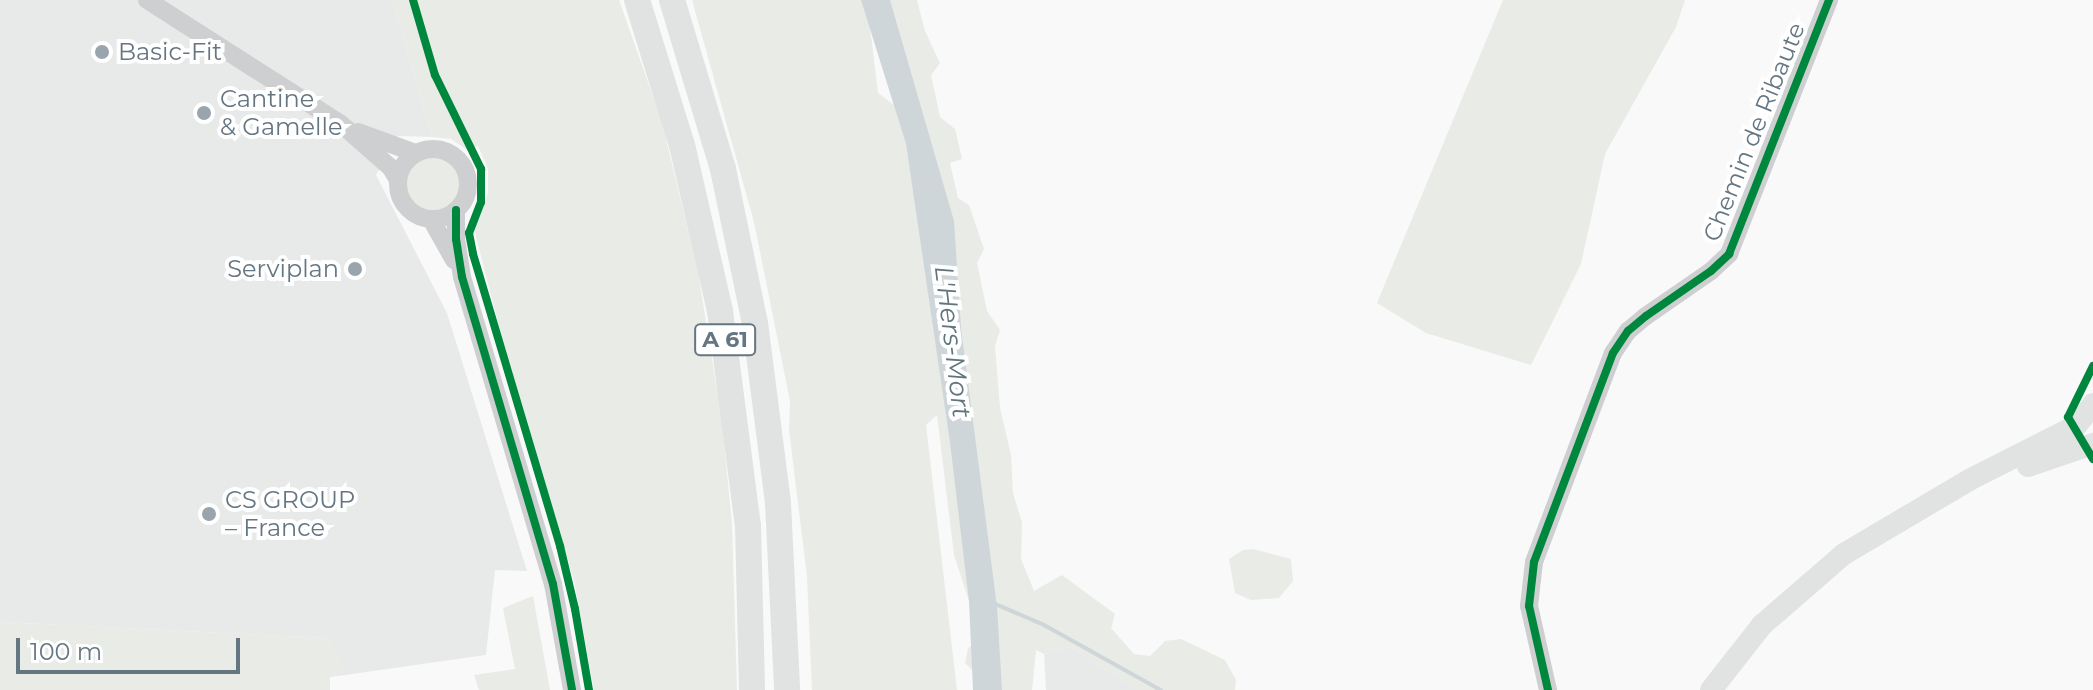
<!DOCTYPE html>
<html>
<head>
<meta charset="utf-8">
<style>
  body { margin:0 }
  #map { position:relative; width:2093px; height:690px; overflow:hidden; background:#f9f9f9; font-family:Montserrat,sans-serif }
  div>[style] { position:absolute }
  .built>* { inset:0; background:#e8e9e9 }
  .green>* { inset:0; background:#e8ebe6 }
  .round { border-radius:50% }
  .water>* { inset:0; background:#ced6d9 }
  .stream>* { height:4px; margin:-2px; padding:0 2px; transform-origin:2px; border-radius:2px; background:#ced6d9 }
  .minor>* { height:18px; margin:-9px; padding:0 9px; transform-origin:9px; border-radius:9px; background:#cecfd0 }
  .minor>.ring { margin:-9px; padding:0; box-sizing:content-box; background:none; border:18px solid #cecfd0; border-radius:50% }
  .major>* { height:22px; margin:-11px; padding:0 11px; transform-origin:11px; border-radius:11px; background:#e1e2e2 }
  .highway>* { height:26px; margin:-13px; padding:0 13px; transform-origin:13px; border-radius:13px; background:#e1e2e2 }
  .cycleway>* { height:8px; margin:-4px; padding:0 4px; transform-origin:4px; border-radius:4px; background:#00873e }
  .dots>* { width:22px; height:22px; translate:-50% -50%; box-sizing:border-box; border:4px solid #fff; border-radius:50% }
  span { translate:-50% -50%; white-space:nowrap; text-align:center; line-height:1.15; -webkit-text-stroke:8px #fff; paint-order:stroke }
  .shield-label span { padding:2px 6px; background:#fff; border:2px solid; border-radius:6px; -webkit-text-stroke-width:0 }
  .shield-label { font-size:22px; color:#657683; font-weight:700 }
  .poi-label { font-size:24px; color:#657683 }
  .left { translate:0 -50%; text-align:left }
  .right { translate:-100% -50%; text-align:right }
  .street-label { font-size:24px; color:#657683 }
  .water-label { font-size:26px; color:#60757c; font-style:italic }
  .scale { position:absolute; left:16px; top:638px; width:224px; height:36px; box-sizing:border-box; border:4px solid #657683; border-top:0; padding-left:10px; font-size:24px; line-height:28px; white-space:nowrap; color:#657683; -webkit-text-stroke:6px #fff; paint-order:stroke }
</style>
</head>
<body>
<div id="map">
  <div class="built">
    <div style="clip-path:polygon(0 0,392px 0,432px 137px,398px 136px,376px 175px,447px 313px,527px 571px,495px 570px,486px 655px,345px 675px,328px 638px,0 622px)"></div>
    <div style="clip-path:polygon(1070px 647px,1139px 690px,1046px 690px,1044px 654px)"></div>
  </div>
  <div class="green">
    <div style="clip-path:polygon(392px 0,619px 0,662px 122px,698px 272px,722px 422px,732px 524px,737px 690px,594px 690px,574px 580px,499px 326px,474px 229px,488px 193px,488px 169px,478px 146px,467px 150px,451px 139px,432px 137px)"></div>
    <div style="clip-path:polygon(evenodd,692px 0,917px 0,925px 31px,940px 63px,931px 75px,940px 117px,955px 129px,962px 159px,950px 163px,958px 198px,969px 205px,984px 249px,977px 263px,987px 311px,1000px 330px,995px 346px,1000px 408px,1011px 455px,1013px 493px,1022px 523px,1021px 559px,1034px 591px,1062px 575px,1115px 614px,1111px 628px,1134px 654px,1150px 656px,1165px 641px,1181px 639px,1225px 660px,1236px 680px,1235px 690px,1139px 690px,1070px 647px,1044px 654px,1036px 650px,1032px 690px,993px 690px,965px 663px,968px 648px,995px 628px,969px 601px,954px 555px,937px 415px,926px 425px,957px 690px,812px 690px,807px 576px,789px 430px,790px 401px,754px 222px,692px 0,870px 27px,952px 256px,913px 187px,906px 144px,894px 105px,878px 93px,870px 27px)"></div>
    <div style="clip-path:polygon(1503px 0,1685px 0,1676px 27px,1605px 154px,1581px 264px,1531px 365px,1426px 333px,1377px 303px)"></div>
    <div class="round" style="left:406px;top:155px;width:56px;height:56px"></div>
    <div style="clip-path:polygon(1253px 549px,1291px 559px,1293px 581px,1279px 598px,1251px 600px,1235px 593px,1229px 559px,1243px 550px)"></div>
    <div style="clip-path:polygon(533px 596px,550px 690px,479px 690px,474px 675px,515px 669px,503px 608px)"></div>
    <div style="clip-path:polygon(0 622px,328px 638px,345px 675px,330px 677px,330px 690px,0 690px)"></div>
  </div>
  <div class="water">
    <div style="clip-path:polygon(861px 0,890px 0,954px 221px,961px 328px,997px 607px,1002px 690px,973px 690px,969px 601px,950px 442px,906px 144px)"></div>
  </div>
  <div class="stream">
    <div style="left:993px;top:603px;width:56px;rotate:23.3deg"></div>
    <div style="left:1044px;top:625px;width:134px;rotate:29.1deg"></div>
  </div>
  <div class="minor">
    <div style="left:147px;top:0;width:230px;rotate:32.6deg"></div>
    <div style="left:341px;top:124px;width:67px;rotate:41.3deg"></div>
    <div style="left:391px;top:168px;width:14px;rotate:60deg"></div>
    <div style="left:358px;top:132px;width:61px;rotate:20.2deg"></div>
    <div class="ring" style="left:398px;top:149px;width:52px;height:52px"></div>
    <div style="left:456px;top:210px;width:29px;rotate:90deg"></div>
    <div style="left:456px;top:239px;width:38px;rotate:81deg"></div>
    <div style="left:462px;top:277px;width:320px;rotate:73.5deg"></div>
    <div style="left:553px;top:584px;width:108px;rotate:79.8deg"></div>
    <div style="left:431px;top:219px;width:47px;rotate:60.7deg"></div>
    <div style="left:1548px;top:690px;width:86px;rotate:-102.7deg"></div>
    <div style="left:1529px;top:606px;width:44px;rotate:-83.5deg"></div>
    <div style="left:1534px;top:562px;width:223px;rotate:-69.3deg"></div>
    <div style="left:1613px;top:353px;width:27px;rotate:-56deg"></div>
    <div style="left:1628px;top:331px;width:23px;rotate:-40deg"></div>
    <div style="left:1646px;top:316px;width:79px;rotate:-34.7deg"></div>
    <div style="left:1711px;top:271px;width:25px;rotate:-43deg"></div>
    <div style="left:1729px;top:254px;width:273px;rotate:-68.5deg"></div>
  </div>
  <div class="major">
    <div style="left:2028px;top:466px;width:69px;rotate:-18.7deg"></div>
    <div style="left:1711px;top:690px;width:83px;rotate:-51.9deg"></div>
    <div style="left:1762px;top:625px;width:108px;rotate:-40.9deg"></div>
    <div style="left:1844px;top:554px;width:145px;rotate:-30.6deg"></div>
    <div style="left:1969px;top:480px;width:120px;rotate:-26.8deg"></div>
    <div style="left:2076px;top:426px;width:28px;rotate:-52deg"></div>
  </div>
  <div class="highway">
    <div style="left:637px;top:0;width:152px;rotate:72.8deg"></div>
    <div style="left:682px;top:145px;width:170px;rotate:77.1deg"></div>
    <div style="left:720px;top:311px;width:217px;rotate:82.6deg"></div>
    <div style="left:748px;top:526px;width:164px;rotate:88.6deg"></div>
    <div style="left:672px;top:0;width:177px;rotate:73.2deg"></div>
    <div style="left:723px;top:169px;width:157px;rotate:78.3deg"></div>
    <div style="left:755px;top:323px;width:181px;rotate:82.7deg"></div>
    <div style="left:778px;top:503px;width:187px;rotate:87.2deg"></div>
  </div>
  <div class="cycleway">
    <div style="left:413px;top:0;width:78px;rotate:73.7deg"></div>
    <div style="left:435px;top:75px;width:105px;rotate:63.9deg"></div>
    <div style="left:481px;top:169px;width:33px;rotate:90deg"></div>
    <div style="left:481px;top:202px;width:33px;rotate:111deg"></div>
    <div style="left:469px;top:233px;width:21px;rotate:79deg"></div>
    <div style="left:473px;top:254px;width:305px;rotate:73.4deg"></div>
    <div style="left:560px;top:546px;width:65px;rotate:76.6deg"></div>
    <div style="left:575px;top:609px;width:82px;rotate:80.2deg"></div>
    <div style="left:456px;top:210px;width:29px;rotate:90deg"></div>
    <div style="left:456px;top:239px;width:38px;rotate:81deg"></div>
    <div style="left:462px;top:277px;width:320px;rotate:73.5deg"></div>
    <div style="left:553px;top:584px;width:108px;rotate:79.8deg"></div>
    <div style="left:2093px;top:366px;width:57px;rotate:116.1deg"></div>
    <div style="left:2068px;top:417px;width:49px;rotate:59.2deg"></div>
    <div style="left:1548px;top:690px;width:86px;rotate:-102.7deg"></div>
    <div style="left:1529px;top:606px;width:44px;rotate:-83.5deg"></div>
    <div style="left:1534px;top:562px;width:223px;rotate:-69.3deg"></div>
    <div style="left:1613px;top:353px;width:27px;rotate:-56deg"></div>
    <div style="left:1628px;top:331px;width:23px;rotate:-40deg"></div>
    <div style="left:1646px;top:316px;width:79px;rotate:-34.7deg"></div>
    <div style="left:1711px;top:271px;width:25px;rotate:-43deg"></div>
    <div style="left:1729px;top:254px;width:273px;rotate:-68.5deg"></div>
  </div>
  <div class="dots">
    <div style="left:102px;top:52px;background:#99a4ac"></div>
    <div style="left:204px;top:113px;background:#99a4ac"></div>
    <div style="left:355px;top:269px;background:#99a4ac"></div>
    <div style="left:209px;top:514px;background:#99a4ac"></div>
  </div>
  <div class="shield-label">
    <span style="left:725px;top:340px">A 61</span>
  </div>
  <div class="poi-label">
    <span class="left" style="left:118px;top:52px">Basic-Fit</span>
    <span class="left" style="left:220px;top:113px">Cantine<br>&amp; Gamelle</span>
    <span class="right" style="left:339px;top:269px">Serviplan</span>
    <span class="left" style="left:225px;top:514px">CS GROUP<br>– France</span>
  </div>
  <div class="street-label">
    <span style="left:1754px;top:132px;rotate:-68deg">Chemin de Ribaute</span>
  </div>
  <div class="water-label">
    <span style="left:952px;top:342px;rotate:83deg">L'Hers-Mort</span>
  </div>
  <div class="scale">100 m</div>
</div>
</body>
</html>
